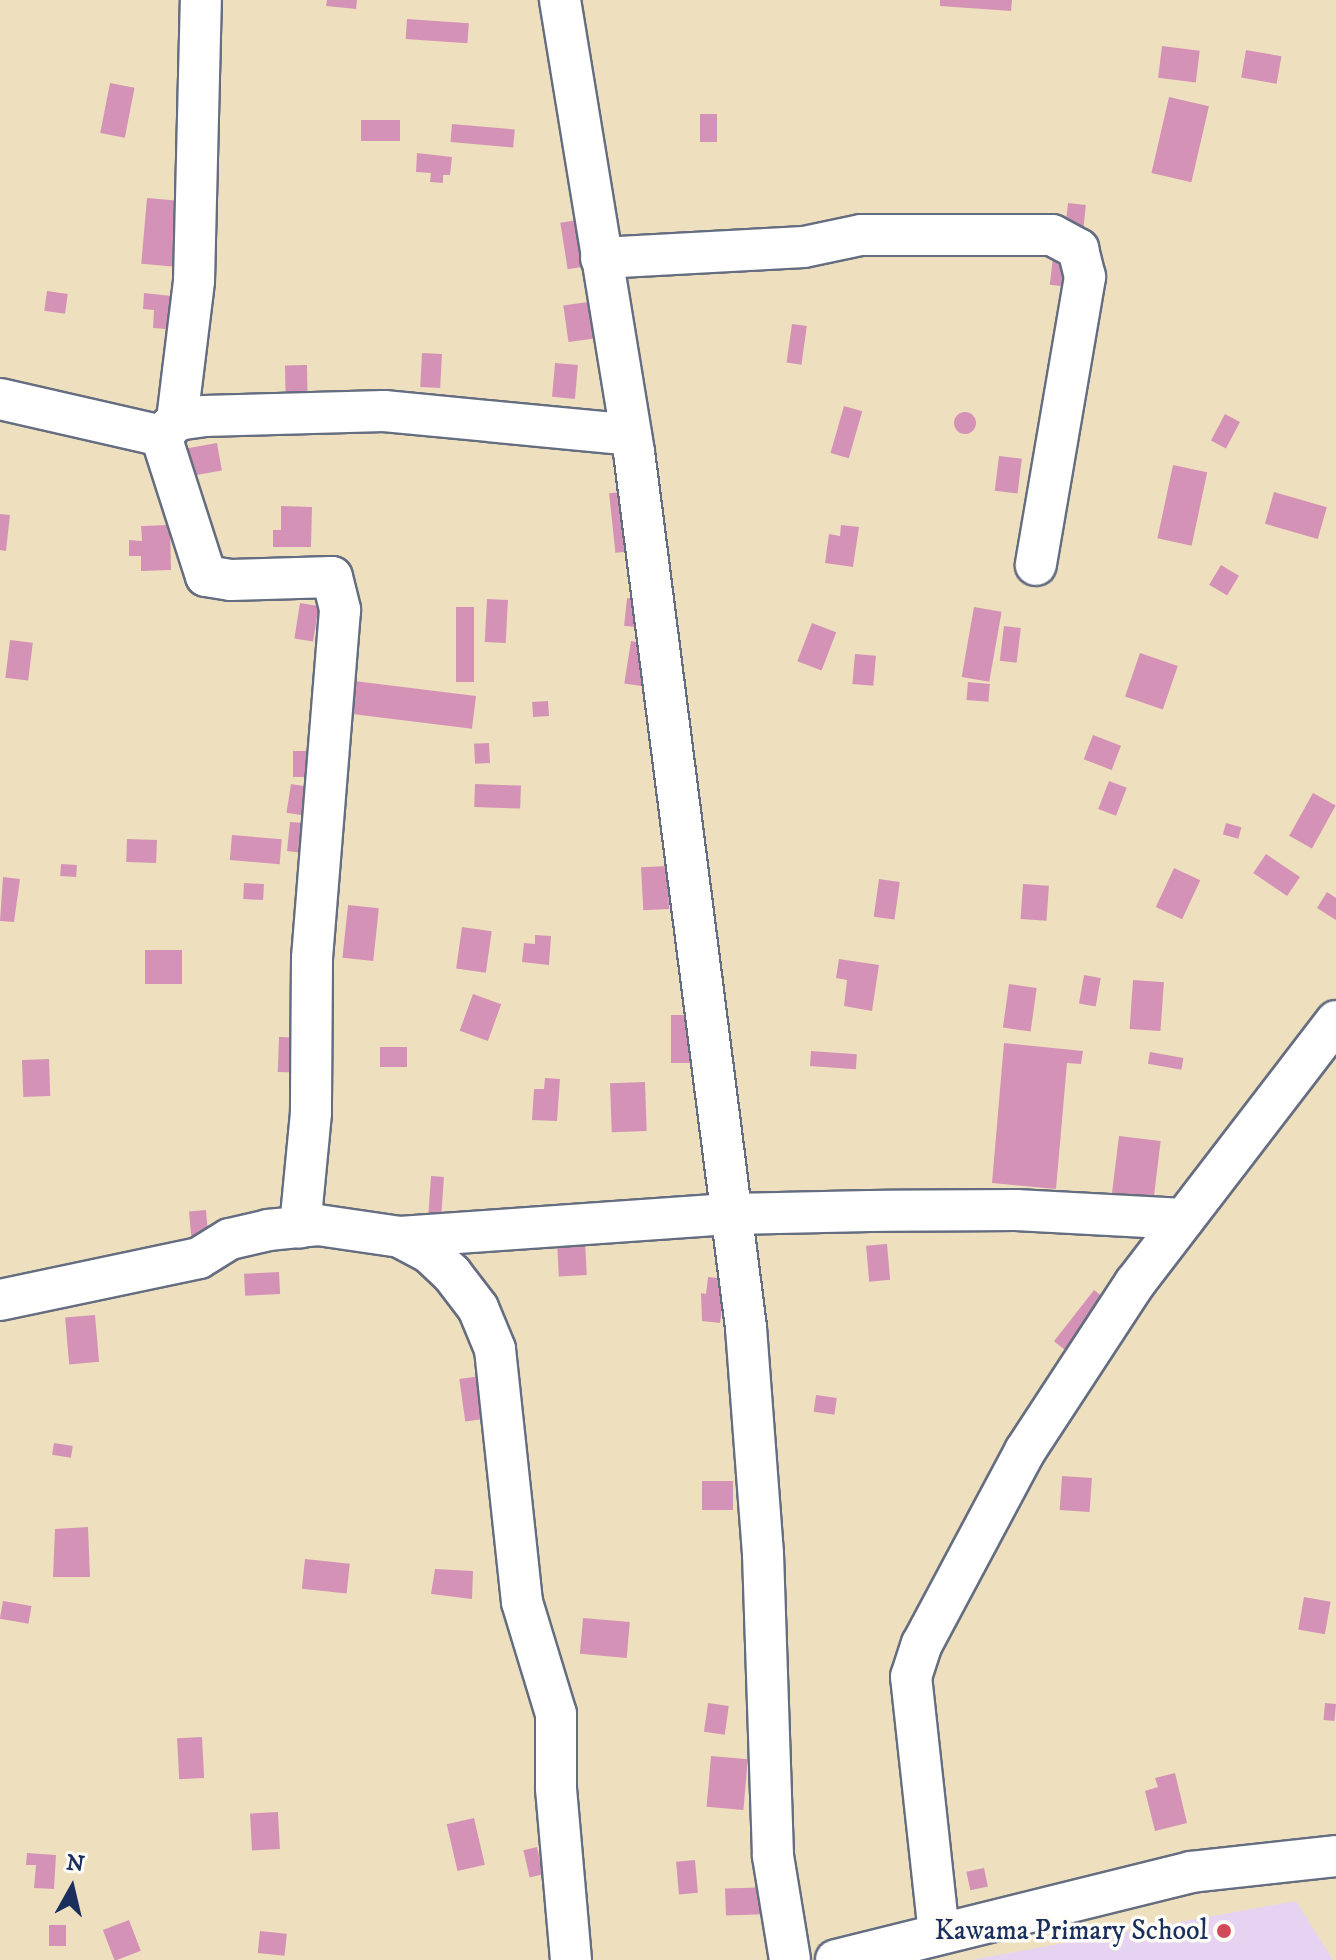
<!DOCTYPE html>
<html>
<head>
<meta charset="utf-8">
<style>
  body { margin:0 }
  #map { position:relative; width:1336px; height:1960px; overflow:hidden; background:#eee0be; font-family:"IM FELL DW Pica",serif }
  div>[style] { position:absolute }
  .built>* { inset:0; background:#e5d3f1 }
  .building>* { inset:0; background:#d493b6; transform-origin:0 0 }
  .round { border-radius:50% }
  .roads { filter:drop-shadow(2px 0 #656d80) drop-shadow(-2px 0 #656d80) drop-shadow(0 2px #656d80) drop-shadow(0 -2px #656d80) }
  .minor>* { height:40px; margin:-20px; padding:0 20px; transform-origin:20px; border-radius:20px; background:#fff }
  .dots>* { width:22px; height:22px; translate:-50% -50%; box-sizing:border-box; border:4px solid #fdfcf7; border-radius:50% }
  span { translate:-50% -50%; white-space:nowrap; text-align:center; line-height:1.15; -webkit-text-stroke:7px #fdfcf7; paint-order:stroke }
  .poi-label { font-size:28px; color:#1b2f5e }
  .right { translate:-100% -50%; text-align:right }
  .north { position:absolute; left:32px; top:1848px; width:80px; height:80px; -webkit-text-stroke:6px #fdfcf7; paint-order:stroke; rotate:8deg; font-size:22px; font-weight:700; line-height:32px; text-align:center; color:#1b2f5e }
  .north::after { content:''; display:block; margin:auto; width:28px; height:36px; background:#1b2f5e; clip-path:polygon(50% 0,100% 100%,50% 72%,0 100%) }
</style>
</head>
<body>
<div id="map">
  <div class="built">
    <div style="clip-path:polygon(1296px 1901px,1333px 1960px,971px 1960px)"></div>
  </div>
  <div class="building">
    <div style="clip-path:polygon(327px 0,357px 0,356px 9px,326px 6px)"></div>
    <div style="clip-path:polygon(940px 0,1012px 0,1011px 11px,940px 6px)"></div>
    <div style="left:407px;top:19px;width:62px;height:20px;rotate:4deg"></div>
    <div style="left:1162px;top:46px;width:38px;height:32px;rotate:7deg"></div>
    <div style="left:1246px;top:50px;width:36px;height:28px;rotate:10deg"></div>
    <div style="left:110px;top:83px;width:25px;height:51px;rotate:11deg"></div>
    <div style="left:1169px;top:97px;width:41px;height:78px;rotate:13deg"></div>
    <div style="left:700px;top:114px;width:17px;height:28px"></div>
    <div style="left:361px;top:120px;width:39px;height:21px"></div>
    <div style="left:452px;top:124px;width:63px;height:18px;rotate:5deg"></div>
    <div style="clip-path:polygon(417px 153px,452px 157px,450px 175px,443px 175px,443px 183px,430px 182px,431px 173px,416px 172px)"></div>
    <div style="left:147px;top:198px;width:43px;height:66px;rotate:5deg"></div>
    <div style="left:1068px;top:203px;width:18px;height:31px;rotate:6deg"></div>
    <div style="left:584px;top:219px;width:47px;height:24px;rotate:81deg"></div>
    <div style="left:1053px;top:258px;width:17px;height:27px;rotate:7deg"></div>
    <div style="left:47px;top:291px;width:21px;height:20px;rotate:8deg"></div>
    <div style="clip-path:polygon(144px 293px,181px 297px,178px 330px,153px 328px,154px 310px,143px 309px)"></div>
    <div style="left:595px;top:301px;width:37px;height:32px;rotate:82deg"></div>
    <div style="left:792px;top:324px;width:15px;height:39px;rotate:8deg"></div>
    <div style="left:422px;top:353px;width:20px;height:34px;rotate:3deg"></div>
    <div style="left:555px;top:363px;width:23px;height:34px;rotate:5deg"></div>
    <div style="left:307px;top:365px;width:44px;height:22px;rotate:89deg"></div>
    <div style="left:844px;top:406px;width:19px;height:49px;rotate:16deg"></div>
    <div class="round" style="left:954px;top:412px;width:22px;height:22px"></div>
    <div style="left:1225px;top:414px;width:17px;height:30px;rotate:28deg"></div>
    <div style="left:217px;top:443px;width:28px;height:30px;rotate:80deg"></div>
    <div style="left:999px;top:456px;width:23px;height:35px;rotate:7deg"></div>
    <div style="left:1173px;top:465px;width:35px;height:75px;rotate:12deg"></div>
    <div style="left:630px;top:491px;width:60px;height:21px;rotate:84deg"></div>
    <div style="left:1274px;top:492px;width:55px;height:33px;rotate:16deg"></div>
    <div style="clip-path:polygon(281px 506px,312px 507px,311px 547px,273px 547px,273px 530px,281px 530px)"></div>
    <div style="clip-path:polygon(0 514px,10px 515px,6px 551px,0 550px)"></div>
    <div style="clip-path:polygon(170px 525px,171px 570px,141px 571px,141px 556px,129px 556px,129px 540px,142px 541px,141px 526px)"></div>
    <div style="clip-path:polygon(841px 525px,859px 527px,853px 567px,825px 563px,829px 534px,840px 536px)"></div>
    <div style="left:1221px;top:565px;width:21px;height:23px;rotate:31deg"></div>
    <div style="left:627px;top:598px;width:20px;height:28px;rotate:6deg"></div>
    <div style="left:487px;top:599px;width:21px;height:43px;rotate:3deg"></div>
    <div style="left:300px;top:603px;width:19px;height:36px;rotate:9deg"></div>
    <div style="left:456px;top:607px;width:18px;height:75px"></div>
    <div style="left:974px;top:607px;width:28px;height:71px;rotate:10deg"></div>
    <div style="left:812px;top:623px;width:26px;height:41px;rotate:21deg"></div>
    <div style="left:1004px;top:626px;width:17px;height:35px;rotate:7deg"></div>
    <div style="left:10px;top:640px;width:23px;height:38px;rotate:7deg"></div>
    <div style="left:631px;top:641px;width:20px;height:43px;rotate:9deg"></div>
    <div style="left:1140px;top:653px;width:40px;height:46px;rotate:19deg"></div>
    <div style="left:855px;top:654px;width:21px;height:30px;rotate:5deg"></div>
    <div style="left:346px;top:680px;width:131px;height:33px;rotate:7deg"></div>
    <div style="left:968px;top:682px;width:22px;height:18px;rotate:5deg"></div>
    <div style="left:548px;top:701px;width:15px;height:16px;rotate:86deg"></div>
    <div style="left:1093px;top:735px;width:30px;height:26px;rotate:21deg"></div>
    <div style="left:489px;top:743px;width:20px;height:15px;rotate:87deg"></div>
    <div style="left:293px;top:751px;width:18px;height:26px"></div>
    <div style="left:1109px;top:781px;width:19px;height:30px;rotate:21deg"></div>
    <div style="left:291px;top:784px;width:20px;height:29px;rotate:9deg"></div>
    <div style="left:475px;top:784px;width:46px;height:23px;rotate:2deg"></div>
    <div style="left:1313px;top:793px;width:26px;height:49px;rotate:29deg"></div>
    <div style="clip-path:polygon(290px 822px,304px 823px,303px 853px,287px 851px)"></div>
    <div style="left:1226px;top:823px;width:16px;height:12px;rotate:15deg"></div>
    <div style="left:232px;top:835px;width:50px;height:25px;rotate:5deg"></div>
    <div style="left:127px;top:839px;width:30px;height:23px;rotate:2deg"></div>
    <div style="left:1266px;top:854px;width:41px;height:23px;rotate:34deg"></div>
    <div style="left:61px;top:864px;width:16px;height:12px;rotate:4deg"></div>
    <div style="left:667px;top:866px;width:43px;height:26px;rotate:87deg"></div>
    <div style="left:1174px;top:868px;width:29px;height:43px;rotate:25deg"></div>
    <div style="clip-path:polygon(3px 877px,20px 879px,14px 922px,0 921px)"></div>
    <div style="left:879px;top:879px;width:21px;height:38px;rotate:8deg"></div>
    <div style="left:244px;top:883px;width:20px;height:16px;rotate:3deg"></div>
    <div style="left:1023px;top:884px;width:26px;height:35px;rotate:4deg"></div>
    <div style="clip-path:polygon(1327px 892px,1336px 898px,1336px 920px,1317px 908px)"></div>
    <div style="left:348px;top:905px;width:31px;height:53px;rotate:6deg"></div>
    <div style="left:462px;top:927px;width:30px;height:42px;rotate:8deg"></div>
    <div style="clip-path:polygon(535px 935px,551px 936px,549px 965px,522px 962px,524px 943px,535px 944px)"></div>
    <div style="left:145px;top:950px;width:37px;height:34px"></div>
    <div style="clip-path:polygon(839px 959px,879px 965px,872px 1011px,844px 1006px,847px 980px,836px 978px)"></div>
    <div style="left:1084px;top:975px;width:17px;height:29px;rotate:10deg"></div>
    <div style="left:1133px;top:980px;width:31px;height:49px;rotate:4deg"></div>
    <div style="left:1009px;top:984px;width:28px;height:44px;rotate:8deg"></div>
    <div style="left:473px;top:994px;width:30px;height:39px;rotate:20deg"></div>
    <div style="left:671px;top:1015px;width:24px;height:48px"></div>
    <div style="left:279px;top:1037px;width:23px;height:35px;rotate:2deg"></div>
    <div style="clip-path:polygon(1004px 1043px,1083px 1051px,1081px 1064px,1067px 1063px,1056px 1189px,992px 1183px)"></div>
    <div style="left:407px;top:1047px;width:20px;height:27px;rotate:90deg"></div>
    <div style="left:811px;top:1051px;width:46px;height:15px;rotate:4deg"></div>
    <div style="left:1150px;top:1052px;width:34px;height:12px;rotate:10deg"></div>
    <div style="left:49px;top:1059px;width:37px;height:27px;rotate:88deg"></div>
    <div style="clip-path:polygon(545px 1078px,560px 1079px,557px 1121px,532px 1120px,534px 1089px,544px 1089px)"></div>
    <div style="left:645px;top:1082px;width:49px;height:35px;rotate:88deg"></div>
    <div style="left:1119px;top:1136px;width:42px;height:60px;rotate:7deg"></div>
    <div style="left:431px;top:1176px;width:13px;height:38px;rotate:4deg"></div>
    <div style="left:206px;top:1210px;width:24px;height:17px;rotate:85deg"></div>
    <div style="left:585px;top:1241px;width:34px;height:28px;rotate:87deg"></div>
    <div style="left:887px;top:1244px;width:36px;height:21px;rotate:85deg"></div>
    <div style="left:279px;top:1272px;width:22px;height:35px;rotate:87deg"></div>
    <div style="clip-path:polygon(708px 1277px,726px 1279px,720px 1323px,702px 1321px,701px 1293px,706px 1294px)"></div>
    <div style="left:1094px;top:1290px;width:23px;height:65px;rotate:38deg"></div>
    <div style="left:95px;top:1315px;width:47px;height:30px;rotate:85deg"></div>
    <div style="left:488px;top:1375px;width:43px;height:29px;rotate:82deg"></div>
    <div style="left:816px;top:1395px;width:21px;height:17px;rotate:8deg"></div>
    <div style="left:54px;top:1443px;width:19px;height:12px;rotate:9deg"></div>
    <div style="left:1062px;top:1476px;width:30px;height:34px;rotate:4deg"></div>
    <div style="left:702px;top:1481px;width:31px;height:29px"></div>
    <div style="clip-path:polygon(88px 1527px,90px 1577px,53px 1577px,55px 1529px)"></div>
    <div style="left:305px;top:1559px;width:45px;height:30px;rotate:6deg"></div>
    <div style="clip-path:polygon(435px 1569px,473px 1571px,472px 1599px,431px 1594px)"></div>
    <div style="left:1304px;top:1597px;width:27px;height:33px;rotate:10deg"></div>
    <div style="left:3px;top:1601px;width:29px;height:18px;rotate:10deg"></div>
    <div style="left:583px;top:1618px;width:47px;height:36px;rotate:5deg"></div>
    <div style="left:708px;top:1703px;width:21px;height:29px;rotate:8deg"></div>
    <div style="left:1325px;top:1703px;width:11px;height:17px;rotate:5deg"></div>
    <div style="left:202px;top:1737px;width:41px;height:25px;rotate:87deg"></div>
    <div style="left:711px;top:1756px;width:37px;height:51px;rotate:5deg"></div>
    <div style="clip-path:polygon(1175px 1773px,1187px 1823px,1155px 1831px,1145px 1791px,1158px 1787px,1155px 1778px)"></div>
    <div style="left:278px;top:1812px;width:37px;height:28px;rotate:87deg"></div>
    <div style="left:474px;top:1818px;width:48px;height:28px;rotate:77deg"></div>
    <div style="left:537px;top:1847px;width:28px;height:14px;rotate:77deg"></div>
    <div style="clip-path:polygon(27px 1853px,56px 1855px,54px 1889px,34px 1888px,36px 1865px,26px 1865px)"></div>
    <div style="left:695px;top:1860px;width:33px;height:19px;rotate:85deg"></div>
    <div style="left:984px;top:1868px;width:19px;height:18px;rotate:78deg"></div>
    <div style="left:768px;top:1887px;width:27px;height:43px;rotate:88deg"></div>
    <div style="left:129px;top:1920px;width:33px;height:28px;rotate:69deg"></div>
    <div style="left:49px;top:1925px;width:17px;height:21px"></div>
    <div style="left:260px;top:1931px;width:27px;height:22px;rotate:6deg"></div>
  </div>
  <div class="roads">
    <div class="minor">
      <div style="left:560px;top:0;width:458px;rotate:80.7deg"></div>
      <div style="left:634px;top:452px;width:883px;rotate:82.71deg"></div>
      <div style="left:746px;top:1328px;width:227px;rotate:85.7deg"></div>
      <div style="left:763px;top:1554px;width:302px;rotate:88.1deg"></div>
      <div style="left:773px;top:1856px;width:105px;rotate:80.7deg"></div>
      <div style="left:601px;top:258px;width:203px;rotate:-3.1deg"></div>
      <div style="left:804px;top:247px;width:58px;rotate:-11.9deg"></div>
      <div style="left:861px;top:235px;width:191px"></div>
      <div style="left:1052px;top:235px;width:30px;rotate:28deg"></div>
      <div style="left:1078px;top:249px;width:29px;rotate:76deg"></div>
      <div style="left:1085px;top:277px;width:292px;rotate:99.7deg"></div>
      <div style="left:0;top:399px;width:165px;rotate:12.9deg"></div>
      <div style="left:161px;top:436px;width:23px;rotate:-45deg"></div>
      <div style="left:177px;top:420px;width:27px;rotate:-8deg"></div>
      <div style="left:204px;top:416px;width:180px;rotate:-1.6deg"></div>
      <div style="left:384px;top:411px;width:248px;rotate:5.5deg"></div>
      <div style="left:177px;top:420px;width:140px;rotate:-83deg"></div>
      <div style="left:194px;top:281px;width:281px;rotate:-88.6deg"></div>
      <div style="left:161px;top:436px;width:147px;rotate:72.2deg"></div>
      <div style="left:206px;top:576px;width:25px;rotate:9deg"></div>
      <div style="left:231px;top:580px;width:101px;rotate:-1.7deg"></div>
      <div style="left:332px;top:577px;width:34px;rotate:76deg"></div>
      <div style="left:340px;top:610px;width:350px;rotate:94.6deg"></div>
      <div style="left:312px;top:959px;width:154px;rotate:90.4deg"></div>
      <div style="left:311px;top:1113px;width:115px;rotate:95.5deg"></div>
      <div style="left:0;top:1300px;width:203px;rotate:-11.9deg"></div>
      <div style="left:199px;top:1258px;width:36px;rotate:-32deg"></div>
      <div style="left:230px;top:1239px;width:39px;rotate:-13deg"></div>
      <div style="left:268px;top:1230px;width:50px;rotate:-5.7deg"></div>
      <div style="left:318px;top:1225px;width:83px;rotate:8.3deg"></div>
      <div style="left:939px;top:1934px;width:259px;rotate:-96.2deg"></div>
      <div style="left:911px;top:1677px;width:35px;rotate:-72deg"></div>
      <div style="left:922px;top:1644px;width:219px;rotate:-61.9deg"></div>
      <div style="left:1025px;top:1451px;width:201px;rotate:-56.8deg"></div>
      <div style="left:1135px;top:1283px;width:330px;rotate:-52.5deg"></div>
      <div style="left:571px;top:1960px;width:173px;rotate:-95deg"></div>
      <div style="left:556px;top:1788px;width:74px;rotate:-90deg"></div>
      <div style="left:556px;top:1714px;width:117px;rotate:-106.9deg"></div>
      <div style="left:522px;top:1602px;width:254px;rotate:-96.1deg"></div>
      <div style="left:495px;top:1349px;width:44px;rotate:-112.5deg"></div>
      <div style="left:478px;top:1308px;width:43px;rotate:-127.4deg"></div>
      <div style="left:452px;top:1274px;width:33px;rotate:-137deg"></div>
      <div style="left:428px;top:1252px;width:32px;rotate:-152deg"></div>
      <div style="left:400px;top:1237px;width:333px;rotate:-4deg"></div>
      <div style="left:732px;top:1214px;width:138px;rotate:-1.2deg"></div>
      <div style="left:870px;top:1211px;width:146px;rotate:-0.4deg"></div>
      <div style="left:1016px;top:1210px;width:168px;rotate:3.1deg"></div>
      <div style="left:836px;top:1960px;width:366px;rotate:-13.9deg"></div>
      <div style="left:1191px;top:1872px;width:146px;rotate:-6.3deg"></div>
    </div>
  </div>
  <div class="dots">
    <div style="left:1224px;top:1931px;background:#d1495b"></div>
  </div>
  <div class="poi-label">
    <span class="right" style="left:1208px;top:1931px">Kawama Primary School</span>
  </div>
  <div class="north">N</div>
</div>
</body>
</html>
